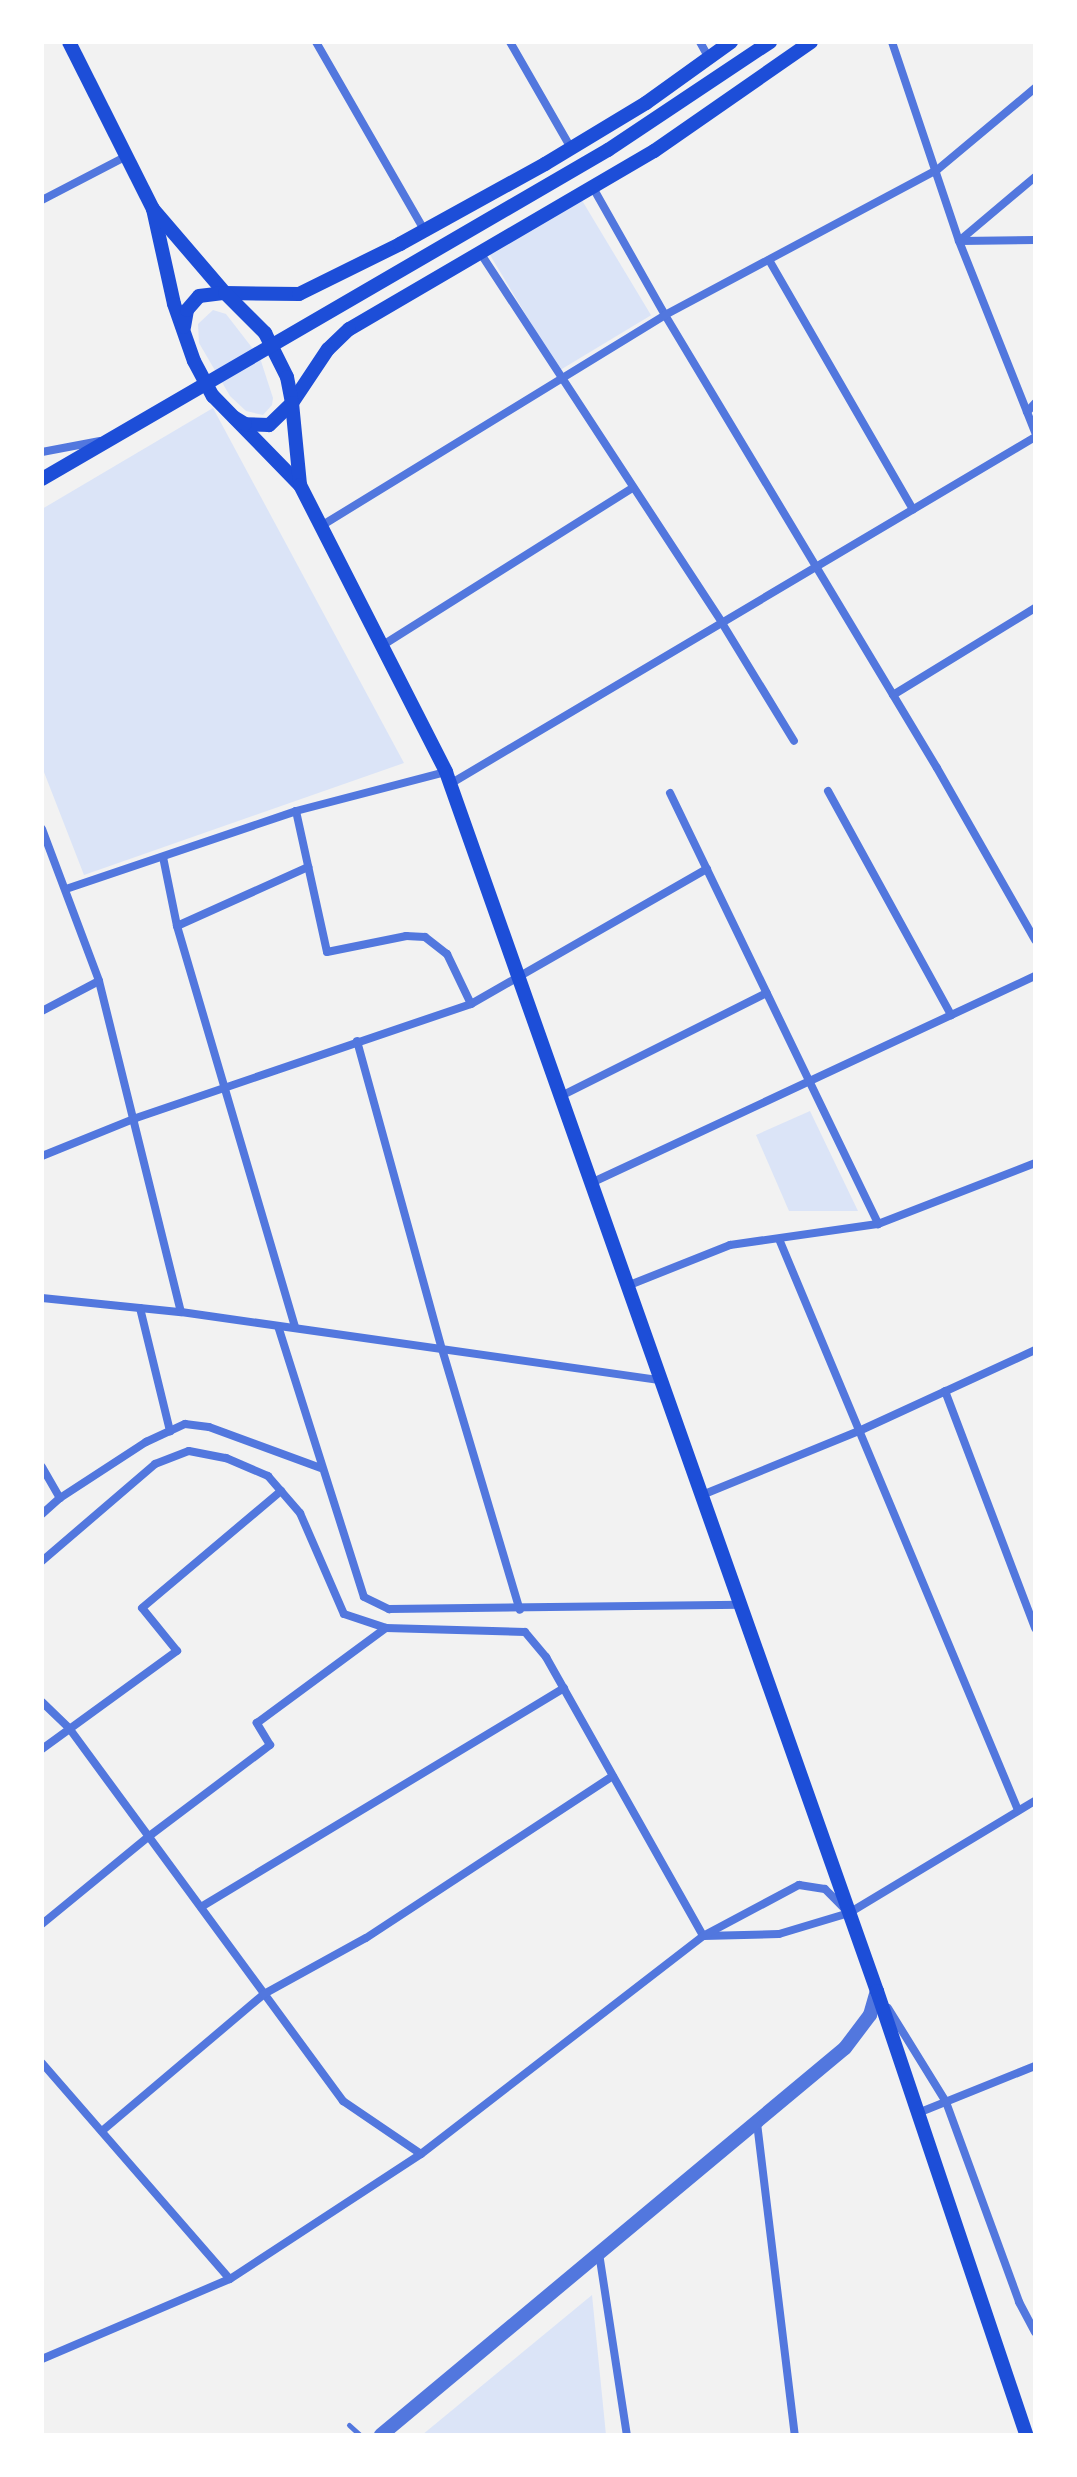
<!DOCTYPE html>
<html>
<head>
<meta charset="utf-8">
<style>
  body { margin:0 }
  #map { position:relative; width:1077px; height:2477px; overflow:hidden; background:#f2f2f2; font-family:"Titillium Web",sans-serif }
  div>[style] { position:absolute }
  .green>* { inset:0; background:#dbe4f7; transform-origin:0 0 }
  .service>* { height:5px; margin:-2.5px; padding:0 2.5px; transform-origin:2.5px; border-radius:2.5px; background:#5277de }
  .minor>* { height:8px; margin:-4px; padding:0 4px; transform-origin:4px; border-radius:4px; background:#5277de }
  .tertiary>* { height:14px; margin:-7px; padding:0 7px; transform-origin:7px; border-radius:7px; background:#5277de }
  .secondary>* { height:14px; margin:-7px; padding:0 7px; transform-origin:7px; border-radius:7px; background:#1d4ed8 }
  span { translate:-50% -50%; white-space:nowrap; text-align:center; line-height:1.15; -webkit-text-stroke:8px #fff; paint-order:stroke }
  .frame { position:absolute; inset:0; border:44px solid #fff; pointer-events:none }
</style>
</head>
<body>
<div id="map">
  <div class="green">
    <div style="left:580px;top:197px;width:138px;height:107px;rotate:59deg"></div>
    <div style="clip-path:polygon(213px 310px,226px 314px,260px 358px,273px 398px,272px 405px,263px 415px,246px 411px,230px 396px,199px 343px,198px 324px)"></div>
    <div style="clip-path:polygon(213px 408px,404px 763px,84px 875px,42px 767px,42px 509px)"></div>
    <div style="clip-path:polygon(810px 1111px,858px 1211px,789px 1211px,756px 1135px)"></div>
    <div style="clip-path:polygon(592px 2295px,606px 2435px,422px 2435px)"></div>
  </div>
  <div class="service">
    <div style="left:349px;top:2425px;width:15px;rotate:42deg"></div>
  </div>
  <div class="minor">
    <div style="left:316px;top:42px;width:217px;rotate:60.1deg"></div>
    <div style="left:510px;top:42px;width:122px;rotate:60.1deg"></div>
    <div style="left:700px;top:42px;width:18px;rotate:61deg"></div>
    <div style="left:892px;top:42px;width:210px;rotate:71.4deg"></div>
    <div style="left:959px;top:241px;width:206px;rotate:68.3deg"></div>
    <div style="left:592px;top:186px;width:148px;rotate:60.5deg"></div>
    <div style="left:665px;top:315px;width:528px;rotate:59.02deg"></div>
    <div style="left:937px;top:768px;width:198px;rotate:60.3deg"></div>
    <div style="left:42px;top:200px;width:96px;rotate:-27.4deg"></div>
    <div style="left:959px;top:241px;width:99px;rotate:-40.1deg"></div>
    <div style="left:960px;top:241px;width:75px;rotate:-0.8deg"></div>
    <div style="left:479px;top:251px;width:444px;rotate:56.8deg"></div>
    <div style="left:722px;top:623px;width:138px;rotate:58.6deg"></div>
    <div style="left:769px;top:260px;width:288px;rotate:60deg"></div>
    <div style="left:1027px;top:412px;width:12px;rotate:-48deg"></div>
    <div style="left:42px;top:452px;width:59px;rotate:-10.7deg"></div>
    <div style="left:321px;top:526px;width:404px;rotate:-31.5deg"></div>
    <div style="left:665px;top:315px;width:308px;rotate:-28.1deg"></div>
    <div style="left:937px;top:170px;width:128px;rotate:-39.9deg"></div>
    <div style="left:383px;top:645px;width:294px;rotate:-32.2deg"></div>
    <div style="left:893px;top:695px;width:167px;rotate:-31.5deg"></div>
    <div style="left:450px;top:784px;width:680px;rotate:-30.67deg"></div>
    <div style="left:828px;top:791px;width:256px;rotate:61.2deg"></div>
    <div style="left:670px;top:793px;width:479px;rotate:64.2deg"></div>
    <div style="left:296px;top:811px;width:144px;rotate:77.6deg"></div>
    <div style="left:327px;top:952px;width:81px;rotate:-11.4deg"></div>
    <div style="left:406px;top:936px;width:19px;rotate:3deg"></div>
    <div style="left:425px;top:937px;width:28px;rotate:38deg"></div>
    <div style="left:447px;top:954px;width:55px;rotate:64.4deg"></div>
    <div style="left:42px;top:829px;width:162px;rotate:69.4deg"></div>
    <div style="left:99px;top:981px;width:341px;rotate:76.1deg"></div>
    <div style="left:163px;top:857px;width:70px;rotate:78.5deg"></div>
    <div style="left:177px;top:926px;width:419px;rotate:73.6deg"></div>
    <div style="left:66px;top:889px;width:243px;rotate:-18.7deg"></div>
    <div style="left:296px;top:811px;width:155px;rotate:-14.6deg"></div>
    <div style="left:177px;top:926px;width:144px;rotate:-24.2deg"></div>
    <div style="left:42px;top:1011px;width:64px;rotate:-27.8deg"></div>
    <div style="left:357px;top:1041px;width:320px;rotate:74.6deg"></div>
    <div style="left:442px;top:1349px;width:272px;rotate:73.4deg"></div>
    <div style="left:561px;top:1096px;width:230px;rotate:-26.6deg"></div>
    <div style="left:42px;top:1156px;width:101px;rotate:-22deg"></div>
    <div style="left:136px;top:1118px;width:354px;rotate:-18.8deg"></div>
    <div style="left:471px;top:1004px;width:272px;rotate:-29.8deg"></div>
    <div style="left:591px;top:1183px;width:490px;rotate:-25deg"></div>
    <div style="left:779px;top:1239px;width:619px;rotate:67.29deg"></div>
    <div style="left:627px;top:1286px;width:111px;rotate:-21.7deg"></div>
    <div style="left:730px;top:1245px;width:149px;rotate:-8.1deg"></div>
    <div style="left:878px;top:1224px;width:168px;rotate:-21.2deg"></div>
    <div style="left:42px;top:1298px;width:140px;rotate:5.8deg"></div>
    <div style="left:181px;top:1312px;width:485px;rotate:8.1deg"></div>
    <div style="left:140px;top:1308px;width:127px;rotate:76.3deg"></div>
    <div style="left:278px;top:1326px;width:284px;rotate:72.4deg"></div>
    <div style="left:364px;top:1597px;width:28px;rotate:26deg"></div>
    <div style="left:389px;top:1609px;width:352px;rotate:-0.7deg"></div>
    <div style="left:945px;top:1391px;width:254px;rotate:69.2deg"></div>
    <div style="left:42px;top:1467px;width:36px;rotate:60deg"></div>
    <div style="left:702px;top:1495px;width:170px;rotate:-22.2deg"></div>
    <div style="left:859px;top:1431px;width:194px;rotate:-24.7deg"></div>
    <div style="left:42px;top:1514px;width:24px;rotate:-42deg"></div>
    <div style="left:60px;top:1498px;width:103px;rotate:-33.1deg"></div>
    <div style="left:146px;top:1442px;width:43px;rotate:-24.8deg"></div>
    <div style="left:185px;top:1424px;width:24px;rotate:7deg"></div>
    <div style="left:209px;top:1427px;width:119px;rotate:20.1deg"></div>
    <div style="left:42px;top:1561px;width:149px;rotate:-40.6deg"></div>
    <div style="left:155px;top:1464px;width:36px;rotate:-21deg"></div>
    <div style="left:189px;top:1451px;width:38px;rotate:11deg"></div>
    <div style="left:226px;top:1458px;width:46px;rotate:23.2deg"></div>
    <div style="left:268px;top:1476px;width:49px;rotate:49.1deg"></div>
    <div style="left:300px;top:1513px;width:110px;rotate:66.5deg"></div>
    <div style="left:344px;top:1614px;width:44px;rotate:18.4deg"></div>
    <div style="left:386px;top:1628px;width:139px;rotate:1.6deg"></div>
    <div style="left:525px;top:1632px;width:33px;rotate:50deg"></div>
    <div style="left:546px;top:1657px;width:320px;rotate:60.6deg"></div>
    <div style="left:42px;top:1702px;width:37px;rotate:44deg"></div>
    <div style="left:69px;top:1728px;width:463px;rotate:53.7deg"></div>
    <div style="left:343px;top:2101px;width:94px;rotate:34.2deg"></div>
    <div style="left:42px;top:1749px;width:167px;rotate:-36deg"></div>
    <div style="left:177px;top:1651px;width:55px;rotate:-129.1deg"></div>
    <div style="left:142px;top:1608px;width:182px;rotate:-40.1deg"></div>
    <div style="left:201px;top:1907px;width:424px;rotate:-31.1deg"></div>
    <div style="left:42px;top:1924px;width:137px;rotate:-39.4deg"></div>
    <div style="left:148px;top:1837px;width:153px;rotate:-37deg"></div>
    <div style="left:270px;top:1745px;width:26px;rotate:-121deg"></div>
    <div style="left:257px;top:1723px;width:160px;rotate:-36.4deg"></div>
    <div style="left:703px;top:1936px;width:76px;rotate:-1.5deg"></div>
    <div style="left:779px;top:1934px;width:73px;rotate:-16.7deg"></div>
    <div style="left:849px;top:1913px;width:217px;rotate:-31.1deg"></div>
    <div style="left:888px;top:2008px;width:110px;rotate:58.3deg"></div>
    <div style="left:946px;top:2102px;width:213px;rotate:69.9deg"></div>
    <div style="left:1019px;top:2302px;width:34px;rotate:62deg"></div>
    <div style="left:42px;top:2063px;width:286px;rotate:49deg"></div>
    <div style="left:918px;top:2113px;width:126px;rotate:-21.9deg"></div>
    <div style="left:757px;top:2123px;width:314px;rotate:83.1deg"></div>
    <div style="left:102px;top:2131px;width:212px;rotate:-40.2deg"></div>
    <div style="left:264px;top:1994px;width:116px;rotate:-28.8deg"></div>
    <div style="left:366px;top:1938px;width:295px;rotate:-33.3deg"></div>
    <div style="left:599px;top:2253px;width:184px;rotate:81.3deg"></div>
    <div style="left:42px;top:2359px;width:204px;rotate:-23.1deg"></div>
    <div style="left:230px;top:2279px;width:228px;rotate:-33.2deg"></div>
    <div style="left:421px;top:2154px;width:356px;rotate:-37.7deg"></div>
    <div style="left:703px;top:1936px;width:109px;rotate:-28deg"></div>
    <div style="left:799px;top:1885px;width:26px;rotate:9deg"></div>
    <div style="left:825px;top:1889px;width:28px;rotate:45deg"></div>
  </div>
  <div class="tertiary">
    <div style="left:381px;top:2435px;width:604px;rotate:-39.83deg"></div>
    <div style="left:845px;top:2048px;width:41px;rotate:-52.9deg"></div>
    <div style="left:870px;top:2015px;width:25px;rotate:-74deg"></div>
  </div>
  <div class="secondary">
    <div style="left:69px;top:42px;width:187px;rotate:63.3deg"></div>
    <div style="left:153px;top:209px;width:97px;rotate:77.5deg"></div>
    <div style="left:174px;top:304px;width:60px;rotate:70.7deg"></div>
    <div style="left:194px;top:361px;width:40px;rotate:62deg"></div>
    <div style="left:213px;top:396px;width:124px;rotate:45.7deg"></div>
    <div style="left:811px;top:42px;width:191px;rotate:145.2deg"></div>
    <div style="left:654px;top:151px;width:353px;rotate:149.7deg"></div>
    <div style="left:349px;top:329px;width:29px;rotate:136deg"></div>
    <div style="left:328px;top:349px;width:65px;rotate:123.7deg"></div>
    <div style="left:292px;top:403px;width:82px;rotate:84.4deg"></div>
    <div style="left:300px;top:485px;width:322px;rotate:63deg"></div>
    <div style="left:446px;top:772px;width:1293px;rotate:70.53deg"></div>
    <div style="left:877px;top:1991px;width:468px;rotate:71.4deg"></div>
    <div style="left:153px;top:209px;width:111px;rotate:49.4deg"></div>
    <div style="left:225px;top:293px;width:74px;rotate:0.8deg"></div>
    <div style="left:299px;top:294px;width:113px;rotate:-26.3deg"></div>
    <div style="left:400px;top:244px;width:166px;rotate:-28.9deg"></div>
    <div style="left:545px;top:164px;width:118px;rotate:-31.1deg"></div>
    <div style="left:646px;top:103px;width:105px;rotate:-35.7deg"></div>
    <div style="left:184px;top:327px;width:17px;rotate:-80deg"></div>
    <div style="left:187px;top:310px;width:18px;rotate:-49deg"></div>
    <div style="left:199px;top:296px;width:26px;rotate:-7deg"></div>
    <div style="left:225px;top:293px;width:57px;rotate:45deg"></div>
    <div style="left:265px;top:333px;width:49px;rotate:63.4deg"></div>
    <div style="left:287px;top:377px;width:26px;rotate:79deg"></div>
    <div style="left:292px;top:403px;width:32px;rotate:136deg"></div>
    <div style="left:269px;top:425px;width:24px;rotate:-178deg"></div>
    <div style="left:245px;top:424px;width:12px;rotate:-149deg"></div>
    <div style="left:42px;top:479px;width:655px;rotate:-30.17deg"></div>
    <div style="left:608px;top:150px;width:195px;rotate:-33.7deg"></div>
  </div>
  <div class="frame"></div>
</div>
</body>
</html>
